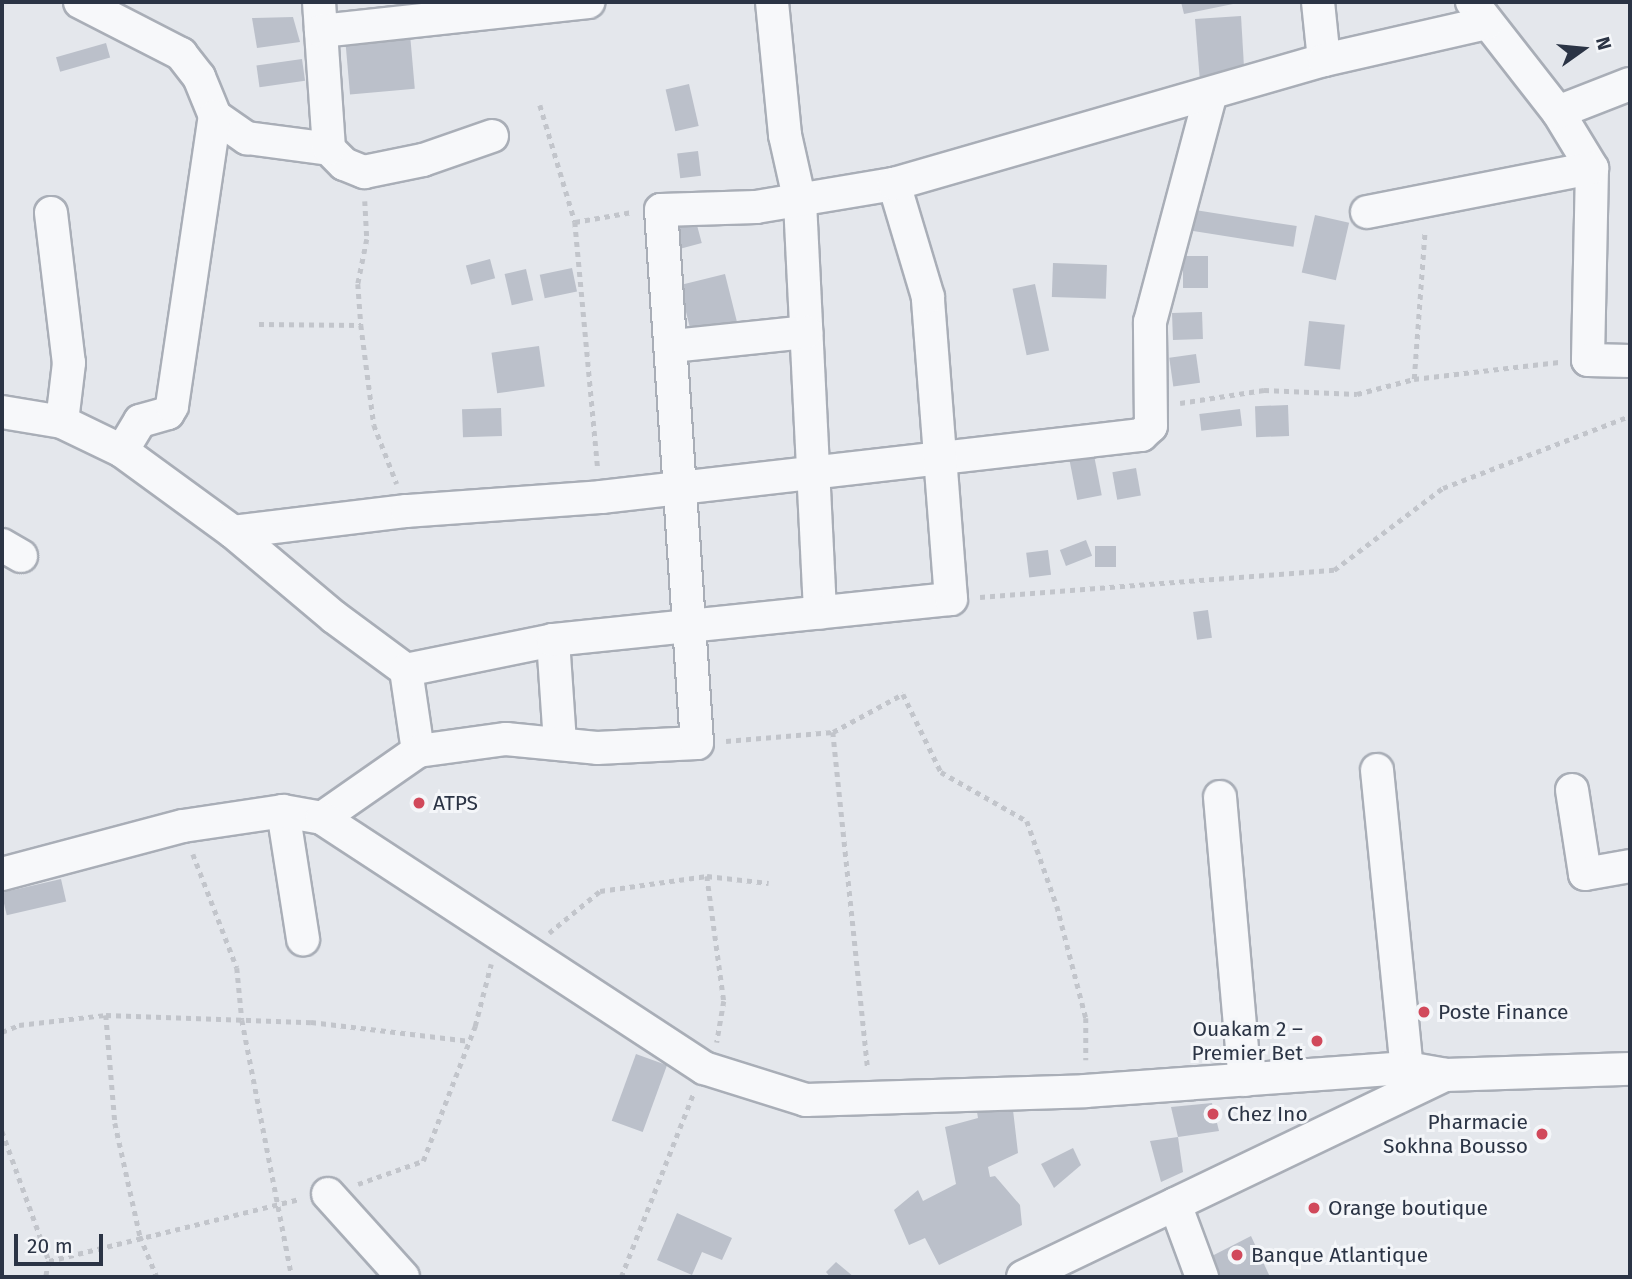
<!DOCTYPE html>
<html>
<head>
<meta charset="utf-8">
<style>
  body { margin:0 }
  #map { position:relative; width:1632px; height:1279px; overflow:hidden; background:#e4e7ec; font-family:"Fira Sans",sans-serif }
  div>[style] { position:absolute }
  .building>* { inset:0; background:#bbc0ca; transform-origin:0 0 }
  .path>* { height:4.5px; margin-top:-2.25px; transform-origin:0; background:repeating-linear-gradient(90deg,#c2c5cb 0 5px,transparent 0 10px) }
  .roads { filter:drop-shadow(2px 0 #a9aeb7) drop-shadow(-2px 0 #a9aeb7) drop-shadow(0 2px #a9aeb7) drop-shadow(0 -2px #a9aeb7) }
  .minor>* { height:32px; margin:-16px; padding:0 16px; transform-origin:16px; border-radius:16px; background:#f7f8fa }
  .dots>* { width:19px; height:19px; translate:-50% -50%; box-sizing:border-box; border:4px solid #f4f6f9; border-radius:50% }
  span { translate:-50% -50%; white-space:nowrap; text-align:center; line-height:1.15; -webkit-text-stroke:6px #f4f6f9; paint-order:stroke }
  .poi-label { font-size:21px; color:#2b3445 }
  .left { translate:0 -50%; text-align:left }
  .right { translate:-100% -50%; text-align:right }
  .frame { position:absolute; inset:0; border:4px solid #2b3445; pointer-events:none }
  .north { position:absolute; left:1548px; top:14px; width:70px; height:70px; -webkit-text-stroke:5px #f4f6f9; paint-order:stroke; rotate:75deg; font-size:19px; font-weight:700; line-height:28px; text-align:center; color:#2b3445 }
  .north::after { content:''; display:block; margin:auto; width:24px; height:32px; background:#2b3445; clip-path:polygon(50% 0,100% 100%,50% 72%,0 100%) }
  .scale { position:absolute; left:14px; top:1234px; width:89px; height:32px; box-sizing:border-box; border:4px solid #2b3445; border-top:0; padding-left:9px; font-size:21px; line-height:24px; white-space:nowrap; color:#2b3445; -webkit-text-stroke:5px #f4f6f9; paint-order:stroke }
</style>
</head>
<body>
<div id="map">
  <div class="building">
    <div style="clip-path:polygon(1181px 2px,1238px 2px,1238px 3px,1184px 14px)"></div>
    <div style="clip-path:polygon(1241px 16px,1244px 67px,1200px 82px,1195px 19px)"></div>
    <div style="clip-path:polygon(293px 17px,300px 42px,257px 48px,252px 18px)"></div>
    <div style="left:410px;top:34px;width:55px;height:65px;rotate:85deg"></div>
    <div style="left:106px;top:43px;width:15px;height:52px;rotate:74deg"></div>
    <div style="left:302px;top:59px;width:22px;height:46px;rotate:82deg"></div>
    <div style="left:689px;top:84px;width:43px;height:24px;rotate:77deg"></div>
    <div style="left:698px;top:151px;width:25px;height:21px;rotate:83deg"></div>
    <div style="left:1195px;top:210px;width:103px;height:21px;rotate:9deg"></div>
    <div style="left:694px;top:214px;width:30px;height:28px;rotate:75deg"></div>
    <div style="left:1315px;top:215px;width:35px;height:59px;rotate:13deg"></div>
    <div style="left:1183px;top:256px;width:25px;height:32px"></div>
    <div style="left:490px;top:259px;width:20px;height:25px;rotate:75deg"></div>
    <div style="left:1053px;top:263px;width:54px;height:34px;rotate:2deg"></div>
    <div style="left:572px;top:268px;width:24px;height:33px;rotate:78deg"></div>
    <div style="left:526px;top:269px;width:32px;height:22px;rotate:77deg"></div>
    <div style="left:725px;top:274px;width:49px;height:47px;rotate:76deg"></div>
    <div style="left:1035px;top:284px;width:68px;height:23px;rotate:78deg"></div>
    <div style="left:1202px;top:312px;width:27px;height:30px;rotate:88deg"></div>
    <div style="left:1309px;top:321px;width:36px;height:45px;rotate:6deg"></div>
    <div style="left:539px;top:346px;width:41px;height:48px;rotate:82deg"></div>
    <div style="left:1196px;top:354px;width:29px;height:27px;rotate:82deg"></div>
    <div style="left:1288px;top:405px;width:31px;height:33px;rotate:88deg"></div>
    <div style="left:501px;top:408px;width:28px;height:39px;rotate:88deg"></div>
    <div style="left:1240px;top:409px;width:17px;height:41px;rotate:83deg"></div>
    <div style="left:1093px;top:450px;width:46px;height:25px;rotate:79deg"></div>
    <div style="left:1136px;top:468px;width:28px;height:24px;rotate:80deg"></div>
    <div style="left:1086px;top:540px;width:17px;height:28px;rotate:69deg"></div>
    <div style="left:1095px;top:546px;width:21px;height:21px"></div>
    <div style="left:1048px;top:550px;width:25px;height:22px;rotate:83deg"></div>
    <div style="left:1208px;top:610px;width:28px;height:15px;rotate:82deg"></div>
    <div style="left:61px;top:879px;width:23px;height:61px;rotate:77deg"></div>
    <div style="left:636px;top:1054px;width:33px;height:71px;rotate:20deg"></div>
    <div style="clip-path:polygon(1212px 1103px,1219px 1131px,1178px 1137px,1171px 1107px)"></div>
    <div style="clip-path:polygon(1013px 1110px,1018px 1153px,988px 1167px,990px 1177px,995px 1176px,1020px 1205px,1022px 1225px,939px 1265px,925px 1238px,909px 1245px,894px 1210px,918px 1190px,923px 1201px,956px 1184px,945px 1127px,978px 1118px,977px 1112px)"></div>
    <div style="clip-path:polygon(1178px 1137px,1183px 1172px,1161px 1182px,1150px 1141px)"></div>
    <div style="clip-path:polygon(1073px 1148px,1081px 1165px,1054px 1188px,1041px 1164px)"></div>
    <div style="clip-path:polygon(677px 1213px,732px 1238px,722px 1260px,702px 1252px,692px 1275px,657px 1260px)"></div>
    <div style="clip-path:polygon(1251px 1236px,1270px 1277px,1215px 1277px,1208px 1258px)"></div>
    <div style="clip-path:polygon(836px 1262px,854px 1277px,830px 1277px,826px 1272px)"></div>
  </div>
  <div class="path">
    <div style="left:540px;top:105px;width:122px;rotate:73.3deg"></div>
    <div style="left:575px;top:222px;width:248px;rotate:84.7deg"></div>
    <div style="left:365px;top:201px;width:38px;rotate:87deg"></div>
    <div style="left:367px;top:239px;width:46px;rotate:101.3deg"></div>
    <div style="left:358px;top:284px;width:41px;rotate:85.8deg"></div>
    <div style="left:361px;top:325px;width:101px;rotate:82.6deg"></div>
    <div style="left:374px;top:425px;width:63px;rotate:68.7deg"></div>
    <div style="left:575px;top:222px;width:58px;rotate:-10deg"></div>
    <div style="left:259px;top:324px;width:102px;rotate:0.6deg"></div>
    <div style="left:1414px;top:379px;width:149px;rotate:-85.8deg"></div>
    <div style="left:1180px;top:403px;width:85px;rotate:-8.8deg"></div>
    <div style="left:1264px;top:390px;width:93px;rotate:2.5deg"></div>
    <div style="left:1357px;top:394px;width:59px;rotate:-14.7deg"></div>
    <div style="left:1414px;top:379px;width:146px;rotate:-6.7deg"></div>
    <div style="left:980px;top:597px;width:355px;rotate:-4.4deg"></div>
    <div style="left:1334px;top:570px;width:136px;rotate:-37deg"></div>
    <div style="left:1443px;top:488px;width:200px;rotate:-21.1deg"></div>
    <div style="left:833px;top:732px;width:338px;rotate:84.1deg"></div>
    <div style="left:726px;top:741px;width:107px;rotate:-4.8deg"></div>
    <div style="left:833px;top:732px;width:80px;rotate:-28.5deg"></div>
    <div style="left:903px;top:694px;width:87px;rotate:64deg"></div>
    <div style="left:941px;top:772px;width:99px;rotate:29.7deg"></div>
    <div style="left:1027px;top:821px;width:90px;rotate:70.6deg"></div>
    <div style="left:1057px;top:906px;width:116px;rotate:75.5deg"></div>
    <div style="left:1086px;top:1018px;width:42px;rotate:90deg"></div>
    <div style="left:193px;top:854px;width:122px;rotate:68.9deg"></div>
    <div style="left:237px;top:968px;width:52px;rotate:84.5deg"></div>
    <div style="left:242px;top:1020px;width:262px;rotate:79deg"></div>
    <div style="left:707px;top:876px;width:126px;rotate:82.3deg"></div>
    <div style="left:724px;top:1001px;width:42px;rotate:99.7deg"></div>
    <div style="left:549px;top:933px;width:66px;rotate:-39.5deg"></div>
    <div style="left:600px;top:891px;width:108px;rotate:-8deg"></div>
    <div style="left:707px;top:876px;width:62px;rotate:6.4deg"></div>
    <div style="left:106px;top:1015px;width:108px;rotate:85.2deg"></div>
    <div style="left:115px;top:1123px;width:116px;rotate:77.5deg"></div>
    <div style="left:140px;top:1236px;width:44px;rotate:67.5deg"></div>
    <div style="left:2px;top:1032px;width:18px;rotate:-22deg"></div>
    <div style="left:19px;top:1025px;width:88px;rotate:-6.6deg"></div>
    <div style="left:106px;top:1015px;width:205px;rotate:2deg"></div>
    <div style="left:311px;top:1022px;width:160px;rotate:6.8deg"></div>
    <div style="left:2px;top:1131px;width:138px;rotate:70.1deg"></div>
    <div style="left:49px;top:1261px;width:16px;rotate:101deg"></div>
    <div style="left:358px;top:1184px;width:69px;rotate:-19.5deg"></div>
    <div style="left:423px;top:1161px;width:145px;rotate:-68.9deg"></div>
    <div style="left:475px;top:1026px;width:64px;rotate:-75.5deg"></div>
    <div style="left:49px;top:1261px;width:258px;rotate:-13.9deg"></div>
    <div style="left:621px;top:1277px;width:197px;rotate:-68.5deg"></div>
  </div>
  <div class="roads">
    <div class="minor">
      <div style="left:80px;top:2px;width:114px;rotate:27.2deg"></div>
      <div style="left:181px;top:54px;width:29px;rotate:52deg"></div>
      <div style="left:199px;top:77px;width:42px;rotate:67.7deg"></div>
      <div style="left:215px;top:116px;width:39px;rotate:35deg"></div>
      <div style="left:247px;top:138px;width:83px;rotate:7.6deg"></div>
      <div style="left:329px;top:149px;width:21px;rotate:45deg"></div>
      <div style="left:344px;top:164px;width:22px;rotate:22deg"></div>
      <div style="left:364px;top:172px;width:60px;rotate:-11.5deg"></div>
      <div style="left:423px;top:160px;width:73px;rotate:-19.2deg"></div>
      <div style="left:319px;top:2px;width:147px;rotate:86.1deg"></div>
      <div style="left:772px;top:2px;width:134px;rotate:84.4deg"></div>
      <div style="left:785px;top:135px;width:69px;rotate:77.4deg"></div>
      <div style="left:800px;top:202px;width:411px;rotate:87.2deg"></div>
      <div style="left:1318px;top:2px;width:58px;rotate:84.1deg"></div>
      <div style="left:1472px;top:2px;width:140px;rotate:52deg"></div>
      <div style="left:1558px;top:112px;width:66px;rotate:58.7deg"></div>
      <div style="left:1592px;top:168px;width:192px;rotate:91.2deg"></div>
      <div style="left:1588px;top:360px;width:42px;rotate:1.4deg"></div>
      <div style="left:321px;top:31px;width:269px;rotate:-6.2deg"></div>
      <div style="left:1558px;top:112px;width:77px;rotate:-21.3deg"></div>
      <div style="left:1367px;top:212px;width:229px;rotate:-11.1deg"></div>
      <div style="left:51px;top:213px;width:151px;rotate:83.2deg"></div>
      <div style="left:69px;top:363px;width:59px;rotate:96.8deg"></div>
      <div style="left:673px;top:346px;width:134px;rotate:-6deg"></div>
      <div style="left:2px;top:412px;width:61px;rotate:9.5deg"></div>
      <div style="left:62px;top:422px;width:67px;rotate:25.8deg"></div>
      <div style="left:122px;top:451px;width:137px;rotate:36.1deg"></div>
      <div style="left:233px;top:532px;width:132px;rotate:40.1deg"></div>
      <div style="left:334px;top:617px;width:89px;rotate:36.4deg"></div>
      <div style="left:406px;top:670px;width:82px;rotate:81.6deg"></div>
      <div style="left:122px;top:451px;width:35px;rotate:-59deg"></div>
      <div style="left:140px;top:421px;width:29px;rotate:-16deg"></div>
      <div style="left:168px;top:413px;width:8px;rotate:-60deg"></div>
      <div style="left:172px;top:406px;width:293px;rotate:-81.6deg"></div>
      <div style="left:233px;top:532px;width:175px;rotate:-6.9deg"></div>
      <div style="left:407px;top:511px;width:195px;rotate:-4.1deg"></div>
      <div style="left:601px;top:497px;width:544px;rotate:-6.55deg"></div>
      <div style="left:1141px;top:435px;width:13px;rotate:-42deg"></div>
      <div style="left:1151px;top:426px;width:104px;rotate:-90.6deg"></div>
      <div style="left:1150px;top:322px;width:234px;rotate:-75.1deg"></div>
      <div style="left:2px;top:545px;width:22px;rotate:30deg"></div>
      <div style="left:553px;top:640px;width:103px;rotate:86.1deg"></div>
      <div style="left:406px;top:670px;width:150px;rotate:-11.5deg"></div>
      <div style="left:553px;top:640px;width:400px;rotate:-5.9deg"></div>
      <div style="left:951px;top:599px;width:303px;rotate:-94.4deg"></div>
      <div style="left:928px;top:297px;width:118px;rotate:-106.7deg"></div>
      <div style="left:1377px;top:770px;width:300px;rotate:84.3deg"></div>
      <div style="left:1572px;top:790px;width:85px;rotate:81.2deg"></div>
      <div style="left:1585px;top:874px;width:46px;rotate:-10.1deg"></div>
      <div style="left:1220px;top:797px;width:284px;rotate:85deg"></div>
      <div style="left:283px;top:811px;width:130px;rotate:81.1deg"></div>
      <div style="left:322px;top:818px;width:117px;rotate:-34.9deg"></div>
      <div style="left:418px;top:751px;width:89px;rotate:-7.8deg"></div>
      <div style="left:506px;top:739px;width:91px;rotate:5.6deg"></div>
      <div style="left:597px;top:748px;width:100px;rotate:-2.9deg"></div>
      <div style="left:697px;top:743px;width:534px;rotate:-93.86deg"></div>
      <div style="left:661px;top:210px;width:95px;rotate:-1.8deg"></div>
      <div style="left:756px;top:207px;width:140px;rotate:-9.5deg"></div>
      <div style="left:894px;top:184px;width:448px;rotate:-16.1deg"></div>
      <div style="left:1324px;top:60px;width:167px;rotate:-12.8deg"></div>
      <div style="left:2px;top:874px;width:187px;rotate:-14.9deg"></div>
      <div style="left:183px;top:826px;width:101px;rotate:-8.5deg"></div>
      <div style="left:283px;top:811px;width:40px;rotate:10deg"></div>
      <div style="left:322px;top:818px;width:457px;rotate:33.2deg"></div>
      <div style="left:704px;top:1068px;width:107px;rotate:17.4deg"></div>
      <div style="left:806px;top:1100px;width:279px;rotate:-1.8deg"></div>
      <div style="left:1085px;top:1091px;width:323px;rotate:-4.1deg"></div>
      <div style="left:1407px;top:1068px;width:39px;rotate:10deg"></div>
      <div style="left:1445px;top:1075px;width:185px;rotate:-1.9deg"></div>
      <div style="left:328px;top:1194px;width:112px;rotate:47.9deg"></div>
      <div style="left:1175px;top:1204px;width:78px;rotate:69.7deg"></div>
      <div style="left:1023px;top:1277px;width:468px;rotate:-25.6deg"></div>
    </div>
  </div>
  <div class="dots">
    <div style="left:419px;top:803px;background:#d1495b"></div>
    <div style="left:1424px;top:1012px;background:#d1495b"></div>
    <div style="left:1317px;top:1041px;background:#d1495b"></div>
    <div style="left:1213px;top:1114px;background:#d1495b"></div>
    <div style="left:1542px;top:1134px;background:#d1495b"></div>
    <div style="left:1314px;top:1208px;background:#d1495b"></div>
    <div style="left:1237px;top:1255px;background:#d1495b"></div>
  </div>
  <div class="poi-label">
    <span class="left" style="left:433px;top:803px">ATPS</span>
    <span class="left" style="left:1438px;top:1012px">Poste Finance</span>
    <span class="right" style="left:1303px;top:1041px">Ouakam 2 –<br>Premier Bet</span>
    <span class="left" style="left:1227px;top:1114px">Chez Ino</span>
    <span class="right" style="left:1528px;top:1134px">Pharmacie<br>Sokhna Bousso</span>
    <span class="left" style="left:1328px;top:1208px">Orange boutique</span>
    <span class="left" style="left:1251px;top:1255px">Banque Atlantique</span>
  </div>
  <div class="frame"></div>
  <div class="north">N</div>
  <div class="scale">20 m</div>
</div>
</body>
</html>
